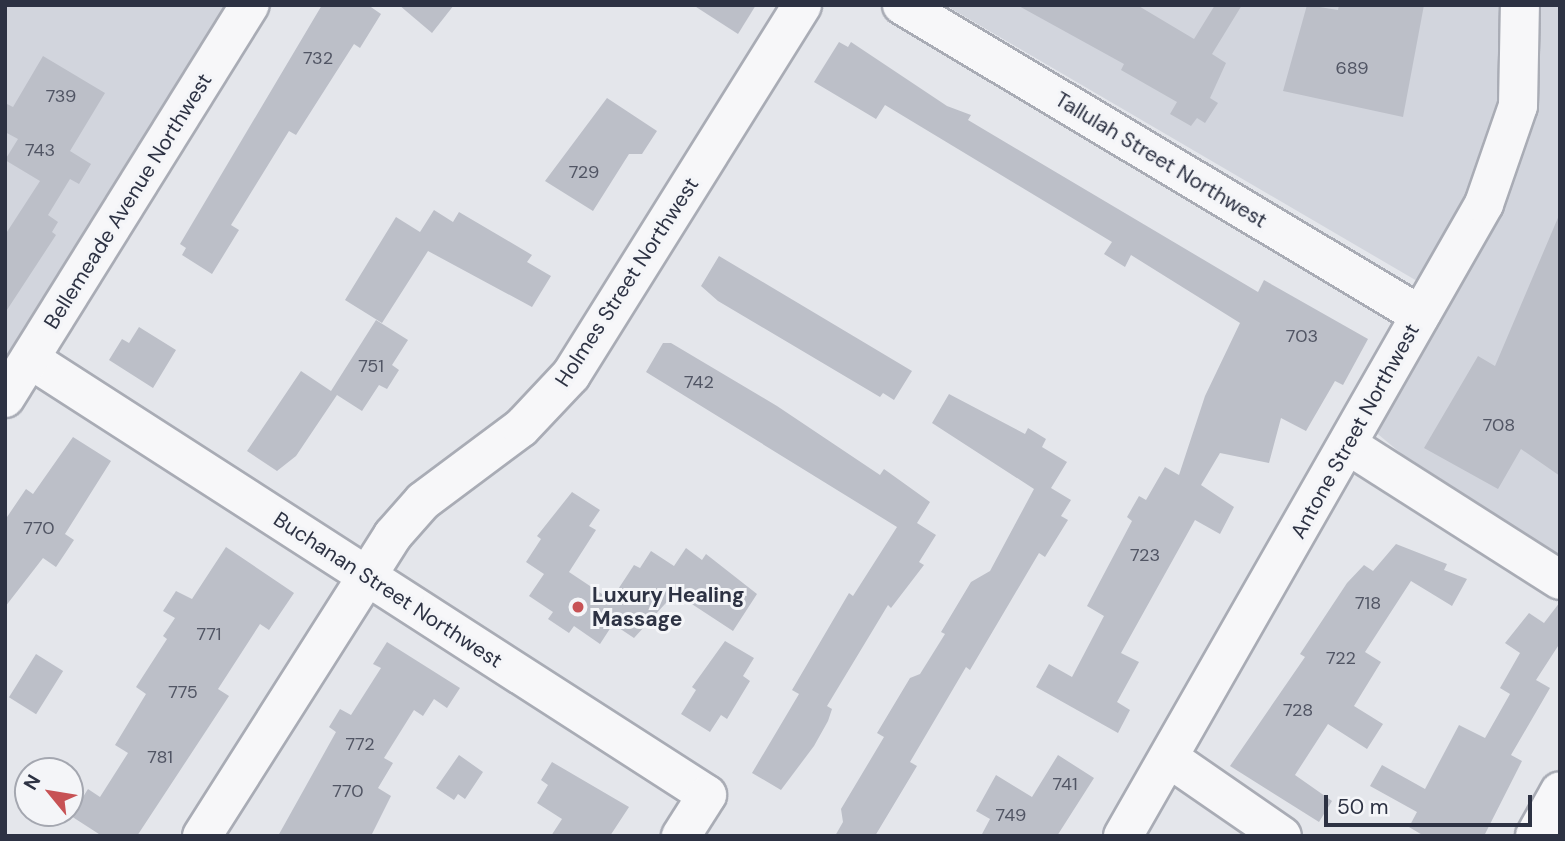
<!DOCTYPE html>
<html>
<head>
<meta charset="utf-8">
<style>
  body { margin:0 }
  #map { position:relative; width:1565px; height:841px; overflow:hidden; background:#e4e6eb; font-family:"DM Sans",sans-serif }
  div>[style] { position:absolute }
  .built>* { inset:0; background:#d2d5dd }
  .building>* { inset:0; background:#bcbfc8; transform-origin:0 0 }
  .roads { filter:drop-shadow(2px 0 #a9acb5) drop-shadow(-2px 0 #a9acb5) drop-shadow(0 2px #a9acb5) drop-shadow(0 -2px #a9acb5) }
  .minor>* { height:38px; margin:-19px; padding:0 19px; transform-origin:19px; border-radius:19px; background:#f7f7f9 }
  .dots>* { width:19px; height:19px; translate:-50% -50%; box-sizing:border-box; border:4px solid #f4f5f8; border-radius:50% }
  span { translate:-50% -50%; white-space:nowrap; text-align:center; line-height:1.15; -webkit-text-stroke:6px #f4f5f8; paint-order:stroke }
  .number-label { font-size:18px; color:#515564 }
  .number-label span { -webkit-text-stroke-width:0 }
  .street-label { font-size:21px; color:#2d3243 }
  .poi-label { font-size:21px; color:#2d3243; font-weight:700 }
  .left { translate:0 -50%; text-align:left }
  .frame { position:absolute; inset:0; border:7px solid #2d3243; pointer-events:none }
  .north { position:absolute; left:14px; top:757px; width:70px; height:70px; box-sizing:border-box; background:#f4f5f8; border:2px solid #a4a7b0; border-radius:50%; rotate:300deg; font-size:19px; font-weight:700; line-height:28px; text-align:center; color:#2d3243 }
  .north::after { content:''; display:block; margin:auto; width:24px; height:32px; background:#c75255; clip-path:polygon(50% 0,100% 100%,50% 72%,0 100%) }
  .scale { position:absolute; left:1324px; top:795px; width:208px; height:32px; box-sizing:border-box; border:4px solid #2d3243; border-top:0; padding-left:9px; font-size:21px; line-height:24px; white-space:nowrap; color:#2d3243; -webkit-text-stroke:5px #f4f5f8; paint-order:stroke }
</style>
</head>
<body>
<div id="map">
  <div class="built">
    <div style="clip-path:polygon(5px 5px,235px 5px,5px 379px)"></div>
    <div style="clip-path:polygon(945px 5px,1560px 5px,1560px 577px,1500px 536px,1373px 430px,1441px 295px)"></div>
  </div>
  <div class="building">
    <div style="clip-path:polygon(322px 5px,368px 5px,381px 14px,360px 48px,354px 44px,296px 135px,289px 131px,231px 225px,239px 230px,212px 274px,182px 255px,186px 248px,180px 244px)"></div>
    <div style="clip-path:polygon(399px 5px,454px 5px,432px 33px)"></div>
    <div style="clip-path:polygon(693px 5px,756px 5px,738px 34px)"></div>
    <div style="clip-path:polygon(1017px 5px,1137px 5px,1194px 39px,1215px 5px,1242px 5px,1212px 54px,1226px 63px,1210px 98px,1218px 103px,1205px 123px,1197px 118px,1191px 126px,1170px 114px,1177px 102px,1121px 70px,1124px 64px)"></div>
    <div style="clip-path:polygon(1307px 5px,1338px 10px,1339px 5px,1424px 5px,1403px 117px,1283px 91px)"></div>
    <div style="clip-path:polygon(839px 42px,848px 47px,851px 42px,947px 106px,971px 115px,968px 120px,1258px 292px,1264px 280px,1368px 339px,1343px 385px,1335px 381px,1306px 431px,1281px 418px,1269px 463px,1220px 453px,1201px 485px,1234px 507px,1220px 534px,1195px 520px,1121px 653px,1139px 662px,1117px 702px,1130px 710px,1118px 733px,1036px 687px,1049px 664px,1072px 677px,1104px 616px,1087px 606px,1132px 521px,1127px 517px,1139px 496px,1146px 500px,1165px 467px,1179px 475px,1205px 396px,1240px 323px,1131px 255px,1125px 267px,1104px 254px,1112px 242px,885px 105px,876px 119px,814px 82px)"></div>
    <div style="clip-path:polygon(43px 56px,105px 93px,70px 151px,91px 164px,79px 184px,70px 179px,48px 215px,58px 222px,52px 232px,56px 235px,5px 313px,5px 235px,40px 181px,5px 160px,18px 139px,5px 132px,5px 103px,13px 107px)"></div>
    <div style="clip-path:polygon(607px 98px,657px 131px,642px 154px,629px 154px,593px 211px,545px 181px)"></div>
    <div style="clip-path:polygon(434px 210px,453px 222px,459px 212px,532px 255px,527px 262px,551px 276px,532px 307px,428px 251px,382px 323px,345px 300px,396px 217px,420px 232px)"></div>
    <div style="clip-path:polygon(1560px 213px,1560px 476px,1521px 449px,1498px 489px,1424px 448px,1478px 356px,1495px 366px)"></div>
    <div style="clip-path:polygon(719px 256px,912px 371px,894px 400px,883px 393px,880px 397px,718px 301px,701px 286px)"></div>
    <div style="clip-path:polygon(376px 320px,408px 340px,392px 365px,399px 370px,387px 389px,379px 385px,362px 411px,337px 395px,296px 456px,277px 471px,247px 451px,301px 371px,331px 391px)"></div>
    <div style="clip-path:polygon(139px 327px,176px 350px,153px 388px,109px 360px,122px 339px,129px 343px)"></div>
    <div style="clip-path:polygon(663px 343px,671px 343px,777px 406px,880px 475px,884px 469px,930px 502px,917px 523px,936px 535px,919px 562px,924px 565px,891px 608px,888px 605px,827px 706px,832px 709px,828px 721px,814px 746px,781px 790px,752px 773px,799px 694px,792px 690px,849px 593px,853px 596px,897px 527px,646px 372px)"></div>
    <div style="clip-path:polygon(949px 394px,1025px 434px,1028px 428px,1046px 439px,1042px 447px,1067px 462px,1051px 488px,1071px 500px,1061px 516px,1068px 520px,1045px 557px,1039px 553px,970px 670px,966px 667px,910px 762px,917px 766px,875px 836px,835px 836px,843px 822px,841px 809px,884px 737px,877px 733px,910px 678px,920px 674px,945px 634px,941px 632px,971px 582px,990px 571px,1034px 489px,932px 423px)"></div>
    <div style="clip-path:polygon(73px 437px,111px 461px,65px 534px,74px 540px,56px 567px,43px 558px,5px 607px,5px 520px,26px 489px,33px 494px)"></div>
    <div style="clip-path:polygon(572px 492px,600px 510px,589px 526px,596px 530px,569px 572px,611px 600px,634px 565px,640px 568px,651px 551px,674px 566px,686px 548px,702px 560px,706px 554px,757px 594px,733px 631px,675px 593px,634px 638px,613px 624px,600px 644px,574px 626px,569px 633px,548px 619px,553px 612px,529px 596px,544px 574px,526px 562px,541px 539px,537px 536px)"></div>
    <div style="clip-path:polygon(1396px 544px,1447px 564px,1444px 570px,1467px 579px,1452px 606px,1411px 581px,1365px 652px,1381px 662px,1354px 706px,1383px 724px,1367px 749px,1328px 724px,1295px 775px,1332px 801px,1319px 822px,1230px 766px,1305px 657px,1300px 654px,1347px 583px,1364px 565px,1373px 571px)"></div>
    <div style="clip-path:polygon(226px 547px,294px 593px,269px 630px,260px 624px,218px 689px,229px 696px,137px 836px,102px 836px,71px 816px,88px 789px,100px 797px,128px 753px,115px 745px,146px 694px,136px 687px,167px 639px,163px 636px,175px 618px,163px 611px,176px 591px,192px 599px)"></div>
    <div style="clip-path:polygon(1560px 602px,1560px 643px,1536px 680px,1550px 688px,1511px 755px,1522px 761px,1484px 836px,1424px 836px,1409px 827px,1417px 812px,1370px 786px,1382px 765px,1425px 789px,1459px 725px,1485px 738px,1510px 694px,1500px 688px,1520px 653px,1505px 643px,1529px 613px,1544px 623px)"></div>
    <div style="clip-path:polygon(725px 641px,754px 658px,743px 676px,750px 681px,727px 719px,721px 715px,710px 732px,681px 714px,696px 690px,692px 687px)"></div>
    <div style="clip-path:polygon(387px 642px,460px 688px,447px 708px,434px 699px,423px 716px,414px 710px,384px 758px,393px 763px,378px 788px,391px 796px,371px 836px,278px 836px,336px 732px,329px 727px,340px 709px,351px 715px,381px 668px,373px 664px)"></div>
    <div style="left:36px;top:654px;width:32px;height:51px;rotate:32deg"></div>
    <div style="clip-path:polygon(459px 755px,483px 772px,465px 799px,458px 794px,454px 800px,436px 788px)"></div>
    <div style="clip-path:polygon(1058px 755px,1094px 778px,1057px 836px,981px 836px,990px 819px,976px 811px,996px 775px,1032px 797px)"></div>
    <div style="clip-path:polygon(552px 762px,629px 807px,610px 836px,551px 836px,562px 819px,537px 803px,548px 785px,541px 780px)"></div>
  </div>
  <div class="roads">
    <div class="minor">
      <div style="left:902px;top:5px;width:604px;rotate:30.9deg"></div>
      <div style="left:30px;top:359px;width:805px;rotate:32.78deg"></div>
      <div style="left:707px;top:795px;width:49px;rotate:122.4deg"></div>
      <div style="left:5px;top:398px;width:463px;rotate:-58.1deg"></div>
      <div style="left:1348px;top:445px;width:251px;rotate:32.5deg"></div>
      <div style="left:1169px;top:758px;width:137px;rotate:34.6deg"></div>
      <div style="left:202px;top:836px;width:356px;rotate:-57.6deg"></div>
      <div style="left:393px;top:535px;width:45px;rotate:-48.6deg"></div>
      <div style="left:423px;top:501px;width:122px;rotate:-36.7deg"></div>
      <div style="left:521px;top:428px;width:73px;rotate:-46.7deg"></div>
      <div style="left:571px;top:375px;width:436px;rotate:-58deg"></div>
      <div style="left:1123px;top:836px;width:728px;rotate:-60.26deg"></div>
      <div style="left:1484px;top:204px;width:104px;rotate:-70.9deg"></div>
      <div style="left:1518px;top:106px;width:101px;rotate:-88.9deg"></div>
      <div style="left:1535px;top:836px;width:51px;rotate:-60.9deg"></div>
    </div>
  </div>
  <div class="dots">
    <div style="left:578px;top:607px;background:#c75255"></div>
  </div>
  <div class="number-label">
    <span style="left:318px;top:58px">732</span>
    <span style="left:1352px;top:68px">689</span>
    <span style="left:61px;top:96px">739</span>
    <span style="left:40px;top:150px">743</span>
    <span style="left:584px;top:172px">729</span>
    <span style="left:1302px;top:336px">703</span>
    <span style="left:371px;top:366px">751</span>
    <span style="left:699px;top:382px">742</span>
    <span style="left:1499px;top:425px">708</span>
    <span style="left:39px;top:528px">770</span>
    <span style="left:1145px;top:555px">723</span>
    <span style="left:1368px;top:603px">718</span>
    <span style="left:209px;top:634px">771</span>
    <span style="left:1341px;top:658px">722</span>
    <span style="left:183px;top:692px">775</span>
    <span style="left:1298px;top:710px">728</span>
    <span style="left:360px;top:744px">772</span>
    <span style="left:160px;top:757px">781</span>
    <span style="left:1065px;top:784px">741</span>
    <span style="left:348px;top:791px">770</span>
    <span style="left:1011px;top:815px">749</span>
  </div>
  <div class="street-label">
    <span style="left:1161px;top:160px;rotate:31deg">Tallulah Street Northwest</span>
    <span style="left:128px;top:201px;rotate:-58deg">Bellemeade Avenue Northwest</span>
    <span style="left:627px;top:282px;rotate:-57deg">Holmes Street Northwest</span>
    <span style="left:1355px;top:431px;rotate:-61deg">Antone Street Northwest</span>
    <span style="left:388px;top:590px;rotate:33deg">Buchanan Street Northwest</span>
  </div>
  <div class="poi-label">
    <span class="left" style="left:592px;top:607px">Luxury Healing<br>Massage</span>
  </div>
  <div class="frame"></div>
  <div class="north">N</div>
  <div class="scale">50 m</div>
</div>
</body>
</html>
